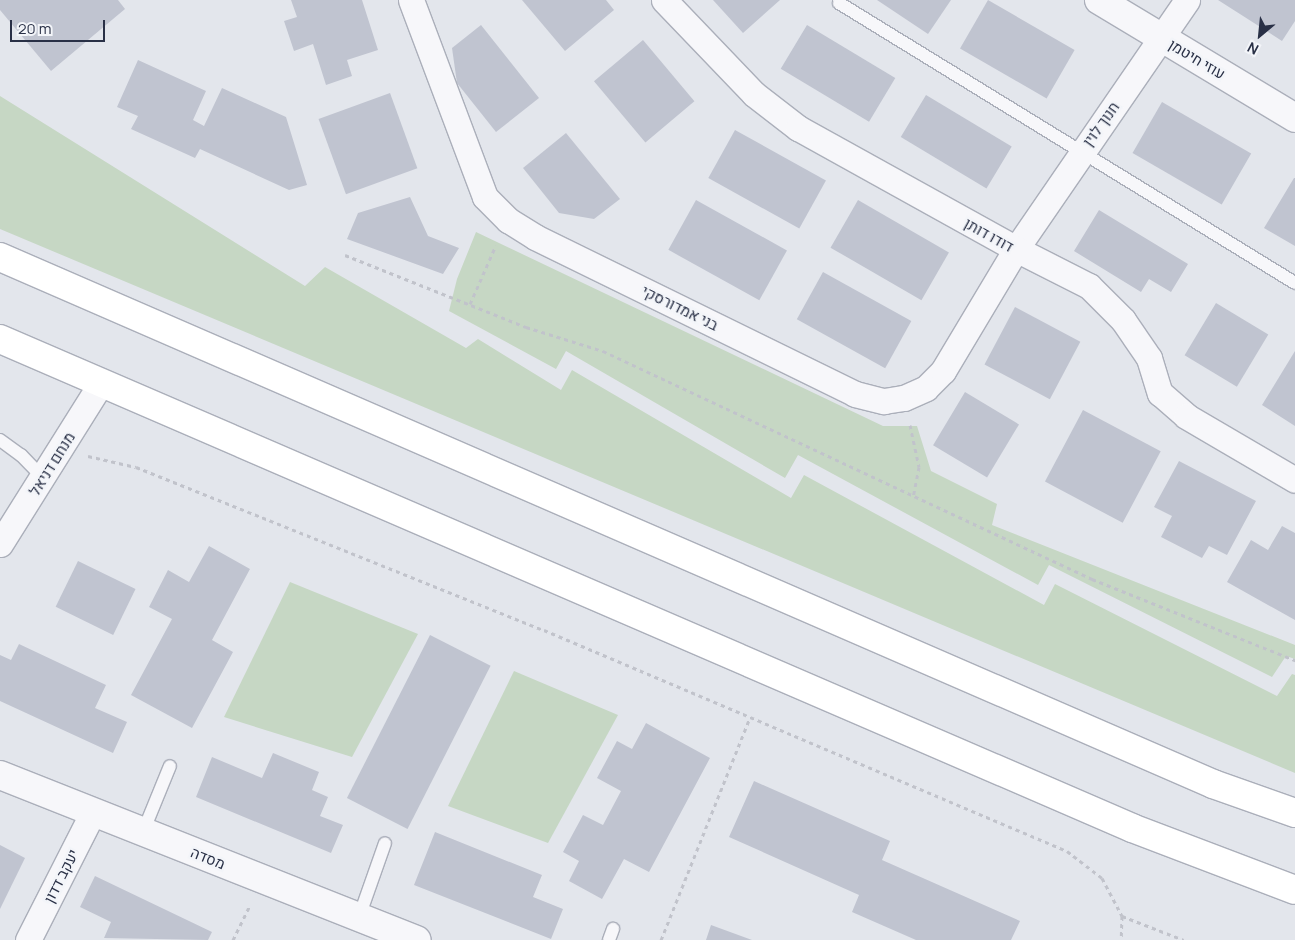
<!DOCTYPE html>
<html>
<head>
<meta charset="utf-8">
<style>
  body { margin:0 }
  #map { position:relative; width:1295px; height:940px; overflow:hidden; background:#e3e6ec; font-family:Manrope,Heebo,sans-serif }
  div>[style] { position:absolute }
  .green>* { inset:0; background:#c6d7c4 }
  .building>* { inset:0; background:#c0c4d0; transform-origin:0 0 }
  .path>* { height:3px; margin-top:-1.5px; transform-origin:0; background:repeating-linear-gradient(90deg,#c1c3cb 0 4px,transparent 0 8px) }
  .roads { filter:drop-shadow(1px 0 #abafba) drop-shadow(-1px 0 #abafba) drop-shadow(0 1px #abafba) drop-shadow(0 -1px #abafba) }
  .service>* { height:12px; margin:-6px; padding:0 6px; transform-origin:6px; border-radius:6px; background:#f7f7fa }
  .minor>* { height:25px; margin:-12.5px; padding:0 12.5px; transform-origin:12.5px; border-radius:12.5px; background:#f7f7fa }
  .tertiary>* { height:28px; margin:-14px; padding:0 14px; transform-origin:14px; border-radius:14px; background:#f7f7fa }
  .trunk>* { height:28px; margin:-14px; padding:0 14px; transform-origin:14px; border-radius:14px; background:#fff }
  span { translate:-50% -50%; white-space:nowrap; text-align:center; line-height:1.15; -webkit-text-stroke:5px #f3f5f9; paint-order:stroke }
  .street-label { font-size:15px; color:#293046 }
  .north { position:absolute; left:1235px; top:10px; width:50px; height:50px; -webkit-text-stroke:4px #f3f5f9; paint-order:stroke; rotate:208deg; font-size:14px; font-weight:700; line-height:20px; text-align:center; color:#293046 }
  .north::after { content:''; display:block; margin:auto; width:18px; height:22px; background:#293046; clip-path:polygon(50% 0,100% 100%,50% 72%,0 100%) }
  .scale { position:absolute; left:10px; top:20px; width:95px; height:22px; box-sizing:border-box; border:2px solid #293046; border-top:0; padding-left:6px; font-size:15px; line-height:18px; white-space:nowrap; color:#293046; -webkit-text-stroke:4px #f3f5f9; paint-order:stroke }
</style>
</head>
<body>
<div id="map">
  <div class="green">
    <div style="clip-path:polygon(0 96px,305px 286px,325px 267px,466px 348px,478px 339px,561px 390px,572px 370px,791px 498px,804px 475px,1044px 605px,1055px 584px,1277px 696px,1292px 674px,1295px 675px,1295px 773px,0 229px)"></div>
    <div style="clip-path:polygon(476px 232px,883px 426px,917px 426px,931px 471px,997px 504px,992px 525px,1295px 645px,1295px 659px,1286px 656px,1272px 677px,1049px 565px,1038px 585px,798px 455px,785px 478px,566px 351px,556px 369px,449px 311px,457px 279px)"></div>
    <div style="clip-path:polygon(290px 582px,418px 634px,352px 757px,224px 717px)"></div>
    <div style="clip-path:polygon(514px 671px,618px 715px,548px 843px,448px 806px)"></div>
  </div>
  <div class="building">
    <div style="clip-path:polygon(0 0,118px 0,125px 9px,51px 71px,0 10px)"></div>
    <div style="clip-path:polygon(291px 0,362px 0,378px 50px,347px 60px,352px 76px,326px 85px,313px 44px,294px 51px,284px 21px,297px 17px)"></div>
    <div style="clip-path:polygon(522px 0,606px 0,614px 10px,565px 51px)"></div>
    <div style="clip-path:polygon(713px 0,780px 0,743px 33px)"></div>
    <div style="clip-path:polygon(877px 0,951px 0,928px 34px)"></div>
    <div style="left:988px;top:0;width:100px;height:56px;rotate:30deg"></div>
    <div style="clip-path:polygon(1218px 0,1295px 0,1295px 21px,1282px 41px)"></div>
    <div style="clip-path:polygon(481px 25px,539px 98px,496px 132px,457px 83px,452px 48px)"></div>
    <div style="left:807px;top:25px;width:103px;height:51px;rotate:31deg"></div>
    <div style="left:643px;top:40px;width:80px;height:64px;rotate:50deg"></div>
    <div style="clip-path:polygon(138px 60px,206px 91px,193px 120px,204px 126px,222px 88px,286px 117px,307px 185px,289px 190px,200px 149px,195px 158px,131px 129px,138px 116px,117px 107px)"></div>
    <div style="left:390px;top:93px;width:80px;height:76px;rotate:70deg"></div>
    <div style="left:926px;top:95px;width:100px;height:49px;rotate:31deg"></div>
    <div style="left:1162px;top:102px;width:103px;height:59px;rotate:30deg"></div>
    <div style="left:735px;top:130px;width:104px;height:55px;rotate:29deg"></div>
    <div style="clip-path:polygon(566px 133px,620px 199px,594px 219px,559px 213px,523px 168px)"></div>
    <div style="clip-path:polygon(1294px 178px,1295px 178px,1295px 246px,1264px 228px)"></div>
    <div style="clip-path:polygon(410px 197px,428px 236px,459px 248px,443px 274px,347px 239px,358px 213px)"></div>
    <div style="left:696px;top:200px;width:104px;height:57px;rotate:29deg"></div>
    <div style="left:858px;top:200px;width:105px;height:55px;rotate:30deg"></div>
    <div style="clip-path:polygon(1099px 210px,1188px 264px,1171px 292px,1149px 279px,1141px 292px,1074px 251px)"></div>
    <div style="left:823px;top:272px;width:101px;height:54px;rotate:29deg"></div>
    <div style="left:1216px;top:303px;width:61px;height:61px;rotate:31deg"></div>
    <div style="left:1015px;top:307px;width:74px;height:65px;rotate:28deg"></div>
    <div style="clip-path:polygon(1295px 351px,1295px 426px,1262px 405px)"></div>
    <div style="left:965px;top:392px;width:63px;height:62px;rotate:31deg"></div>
    <div style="left:1083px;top:410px;width:88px;height:81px;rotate:28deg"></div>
    <div style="clip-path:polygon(1179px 461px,1256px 501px,1227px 555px,1209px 546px,1202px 558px,1161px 537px,1172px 516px,1154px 507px)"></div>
    <div style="clip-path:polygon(1282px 526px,1295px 533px,1295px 620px,1227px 582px,1251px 540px,1268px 550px)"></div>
    <div style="clip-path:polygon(209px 546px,250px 569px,212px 640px,233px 652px,192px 728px,131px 695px,172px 619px,149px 607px,168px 570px,189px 582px)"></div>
    <div style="left:78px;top:561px;width:64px;height:51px;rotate:26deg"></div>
    <div style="left:430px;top:635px;width:68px;height:183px;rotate:27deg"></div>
    <div style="clip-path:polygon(19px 644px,106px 685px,95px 708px,127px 722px,113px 753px,0 701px,0 655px,11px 660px)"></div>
    <div style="clip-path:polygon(646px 723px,710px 758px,649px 872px,624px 859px,602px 899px,569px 881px,579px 861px,563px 852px,583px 815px,603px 825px,621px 791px,597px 778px,617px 741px,632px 749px)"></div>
    <div style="clip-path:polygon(273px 753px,319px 772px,312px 790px,328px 797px,320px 816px,343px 825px,331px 853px,196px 797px,212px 757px,262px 778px)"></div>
    <div style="clip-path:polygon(754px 781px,890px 841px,882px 860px,1020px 921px,1011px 940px,916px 940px,852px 912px,859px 895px,729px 837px)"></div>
    <div style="clip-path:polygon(435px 832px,542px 875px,533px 897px,563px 909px,551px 939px,414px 885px)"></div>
    <div style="clip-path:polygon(0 845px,25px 858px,0 909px)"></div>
    <div style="clip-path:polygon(95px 876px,212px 932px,208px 940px,104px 938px,111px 922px,80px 907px)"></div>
    <div style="clip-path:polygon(711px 925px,752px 940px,706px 940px)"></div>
  </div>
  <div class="path">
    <div style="left:345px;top:255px;width:195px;rotate:21.7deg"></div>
    <div style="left:526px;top:327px;width:81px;rotate:17.3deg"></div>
    <div style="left:603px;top:351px;width:540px;rotate:25deg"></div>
    <div style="left:1092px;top:579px;width:219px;rotate:21.8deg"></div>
    <div style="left:470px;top:304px;width:64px;rotate:-66.2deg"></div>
    <div style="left:910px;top:425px;width:43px;rotate:77.9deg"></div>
    <div style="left:919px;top:467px;width:32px;rotate:101deg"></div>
    <div style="left:88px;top:456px;width:49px;rotate:12.9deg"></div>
    <div style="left:136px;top:467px;width:439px;rotate:21.8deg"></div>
    <div style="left:544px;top:630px;width:568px;rotate:22.91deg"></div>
    <div style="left:1067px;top:851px;width:44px;rotate:37.6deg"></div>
    <div style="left:1102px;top:878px;width:43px;rotate:62.2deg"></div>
    <div style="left:1122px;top:916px;width:24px;rotate:92deg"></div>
    <div style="left:1122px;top:916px;width:66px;rotate:21.2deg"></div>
    <div style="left:233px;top:940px;width:37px;rotate:-64deg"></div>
    <div style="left:661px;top:940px;width:240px;rotate:-68.2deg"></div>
  </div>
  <div class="roads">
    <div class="service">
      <div style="left:839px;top:3px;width:535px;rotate:31.55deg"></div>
      <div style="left:0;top:440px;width:26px;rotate:36deg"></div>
      <div style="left:21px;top:455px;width:28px;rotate:46deg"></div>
      <div style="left:40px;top:475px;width:6px;rotate:108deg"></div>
      <div style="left:143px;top:832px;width:71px;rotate:-67.8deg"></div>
      <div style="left:359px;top:917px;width:78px;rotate:-70.6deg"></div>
      <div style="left:609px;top:940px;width:12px;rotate:-70deg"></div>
    </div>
    <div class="minor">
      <div style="left:411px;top:0;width:210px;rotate:69.4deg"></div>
      <div style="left:485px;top:197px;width:33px;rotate:45deg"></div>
      <div style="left:508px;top:220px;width:32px;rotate:32deg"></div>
      <div style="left:535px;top:237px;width:356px;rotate:26.1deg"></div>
      <div style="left:855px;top:394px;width:30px;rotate:14deg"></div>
      <div style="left:884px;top:401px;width:20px;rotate:-9deg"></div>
      <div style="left:904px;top:398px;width:24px;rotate:-24deg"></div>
      <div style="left:926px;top:388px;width:24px;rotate:-45deg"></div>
      <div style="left:943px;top:371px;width:142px;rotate:-59.1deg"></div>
      <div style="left:1016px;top:249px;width:302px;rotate:-55.5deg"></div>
      <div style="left:664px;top:0;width:130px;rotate:46.2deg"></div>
      <div style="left:754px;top:94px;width:56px;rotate:37.7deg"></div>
      <div style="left:798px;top:128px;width:249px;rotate:29deg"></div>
      <div style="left:1016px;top:249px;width:82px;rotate:26.9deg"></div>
      <div style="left:1089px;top:286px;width:48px;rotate:45deg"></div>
      <div style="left:1123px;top:320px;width:46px;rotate:55.6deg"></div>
      <div style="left:1149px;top:358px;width:37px;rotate:73deg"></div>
      <div style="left:1160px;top:393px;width:35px;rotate:41deg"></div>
      <div style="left:1186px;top:416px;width:126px;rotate:30.4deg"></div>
      <div style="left:0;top:544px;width:190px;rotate:-57.9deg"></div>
      <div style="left:28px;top:940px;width:144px;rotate:-63.1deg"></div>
    </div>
    <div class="tertiary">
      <div style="left:1099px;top:0;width:229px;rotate:31deg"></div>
      <div style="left:0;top:775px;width:448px;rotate:21.6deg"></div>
    </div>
    <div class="trunk">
      <div style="left:0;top:257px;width:1323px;rotate:23.48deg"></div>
      <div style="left:1213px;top:784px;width:87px;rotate:19.5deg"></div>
      <div style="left:0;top:339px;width:1233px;rotate:23.36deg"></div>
      <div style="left:1132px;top:828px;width:174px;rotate:20.8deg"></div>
    </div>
  </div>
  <div class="street-label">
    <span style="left:1197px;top:59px;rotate:31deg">עוזי חיטמן</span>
    <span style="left:1101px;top:124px;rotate:-54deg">חנוך לוין</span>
    <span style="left:989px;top:235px;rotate:29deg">דודו דותן</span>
    <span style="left:680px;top:308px;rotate:26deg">בני אמדורסקי</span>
    <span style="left:52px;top:464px;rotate:-58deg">מנחם דניאל</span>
    <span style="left:208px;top:858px;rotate:22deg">מסדה</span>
    <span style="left:61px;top:876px;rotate:-63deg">יעקב דדון</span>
  </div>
  <div class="north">N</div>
  <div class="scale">20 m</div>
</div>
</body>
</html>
